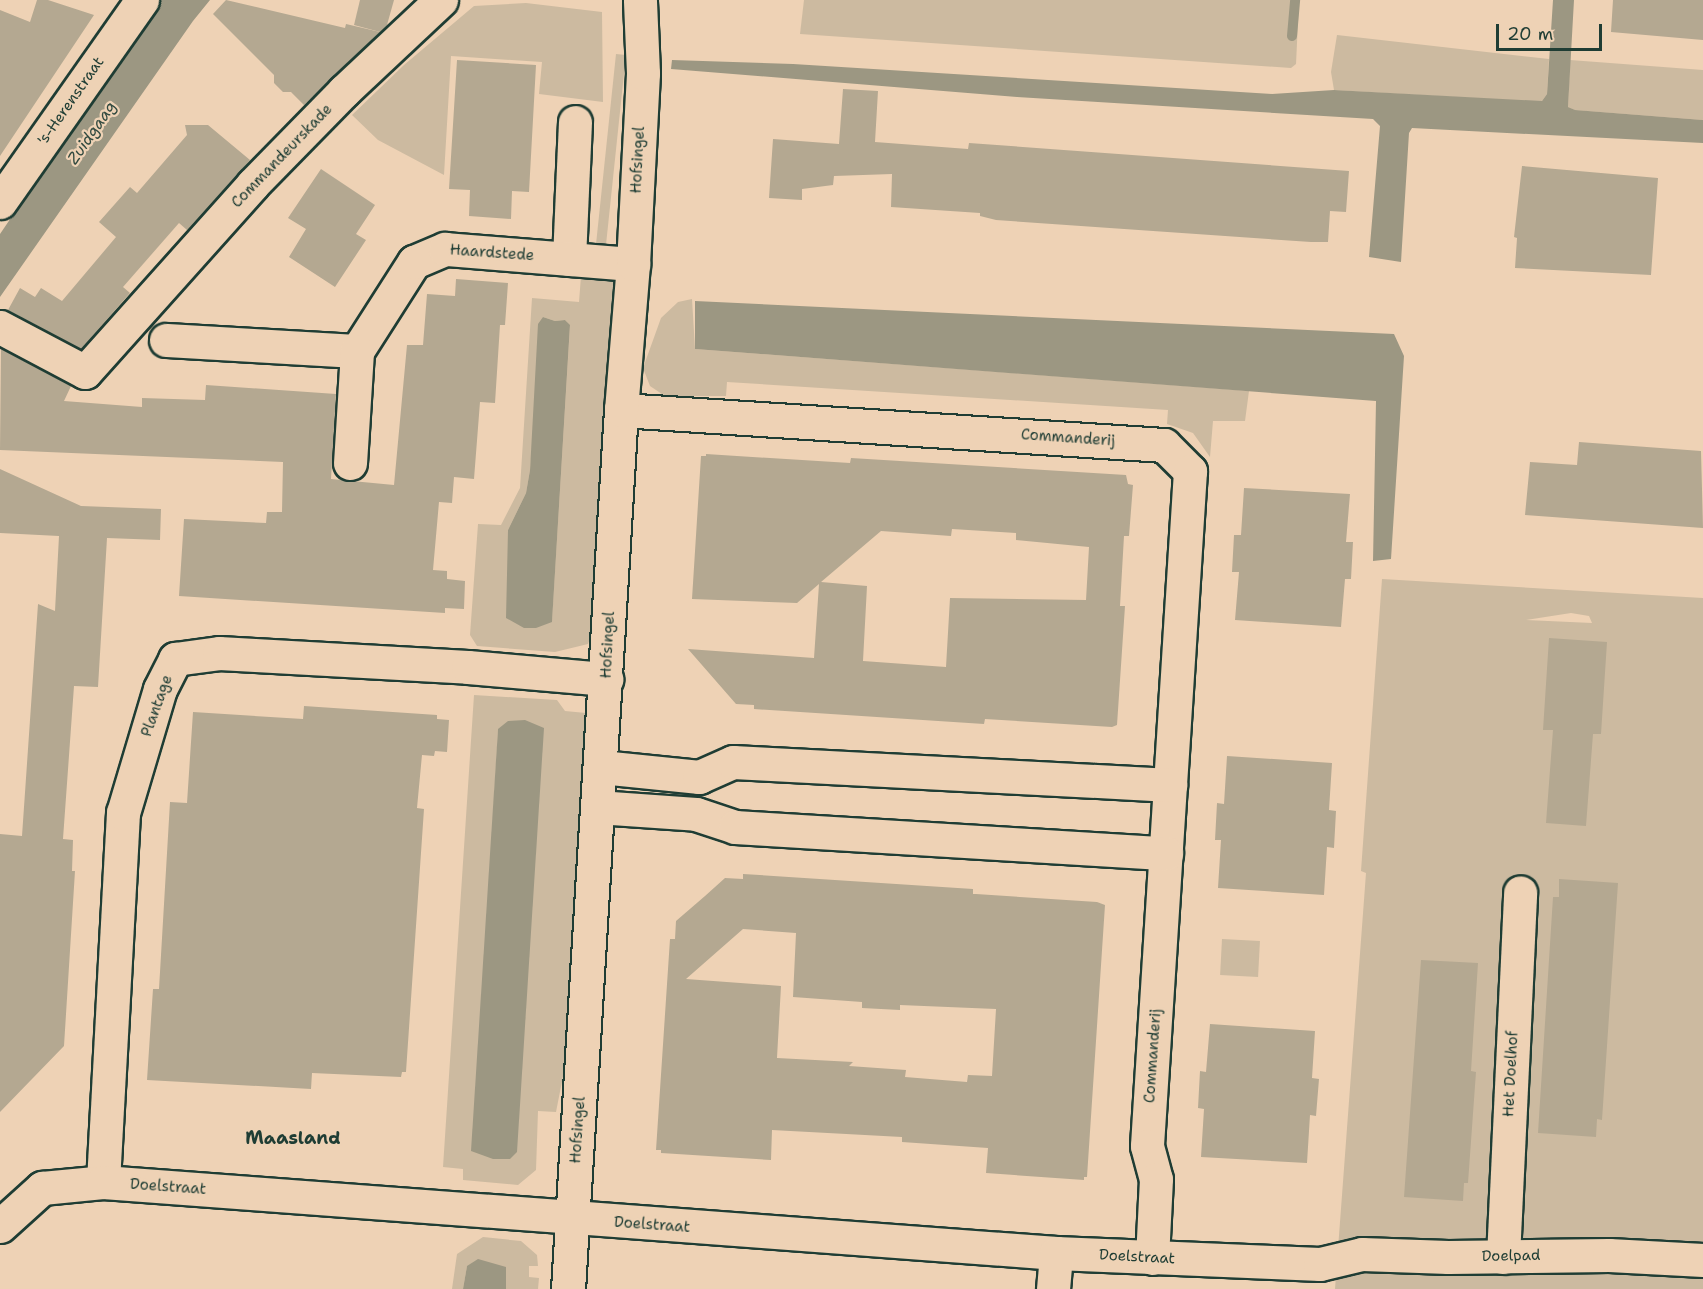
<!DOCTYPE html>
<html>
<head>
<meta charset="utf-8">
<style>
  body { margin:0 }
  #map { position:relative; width:1703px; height:1289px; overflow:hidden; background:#eed2b5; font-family:"Shantell Sans",sans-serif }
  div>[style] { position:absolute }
  .green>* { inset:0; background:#ccbaa0; transform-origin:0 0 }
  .water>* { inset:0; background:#9c9782 }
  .stream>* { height:10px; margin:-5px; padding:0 5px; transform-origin:5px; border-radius:5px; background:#9c9782 }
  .building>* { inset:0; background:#b4a891 }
  .roads { filter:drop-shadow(2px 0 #1f3d34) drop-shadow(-2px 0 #1f3d34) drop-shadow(0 2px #1f3d34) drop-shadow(0 -2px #1f3d34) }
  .street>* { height:33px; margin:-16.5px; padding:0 16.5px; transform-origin:16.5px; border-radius:16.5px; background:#eed2b5 }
  .secondary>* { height:33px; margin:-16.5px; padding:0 16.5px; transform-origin:16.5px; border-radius:16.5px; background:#eed2b5 }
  span { translate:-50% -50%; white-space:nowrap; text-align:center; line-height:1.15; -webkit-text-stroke:4.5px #eed2b5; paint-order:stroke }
  .street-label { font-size:15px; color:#1f3d34 }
  .water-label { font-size:16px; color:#324a40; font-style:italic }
  .quarter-label { font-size:18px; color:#1f3d34; font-weight:700 }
  .scale { position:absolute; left:1496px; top:24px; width:106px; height:27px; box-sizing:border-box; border:3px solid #1f3d34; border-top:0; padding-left:8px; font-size:18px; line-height:21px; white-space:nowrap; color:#1f3d34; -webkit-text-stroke:4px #eed2b5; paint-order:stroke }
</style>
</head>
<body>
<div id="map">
  <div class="green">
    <div style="clip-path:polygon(804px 0,1299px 0,1296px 64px,1291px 68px,800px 34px)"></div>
    <div style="clip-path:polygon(526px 3px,602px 12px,603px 102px,539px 94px,542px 62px,451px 56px,444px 175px,378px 140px,352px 115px,404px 65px,474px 6px)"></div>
    <div style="clip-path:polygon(1337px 35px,1549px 59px,1547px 94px,1542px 101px,1524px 101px,1334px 90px,1331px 72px)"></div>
    <div style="left:616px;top:54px;width:10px;height:194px;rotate:6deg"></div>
    <div style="clip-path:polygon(1570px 60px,1703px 70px,1703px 120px,1574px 110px,1568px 107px)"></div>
    <div style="clip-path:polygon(evenodd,581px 276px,617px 281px,593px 630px,588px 644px,555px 652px,477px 646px,470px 635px,478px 524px,501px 525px,520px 488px,532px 298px,579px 302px,581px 276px,543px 317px,555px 321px,565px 320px,570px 326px,552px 621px,508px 530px,526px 493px,530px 470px,543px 317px)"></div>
    <div style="clip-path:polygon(692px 299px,695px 349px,1249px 391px,1245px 421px,1213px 421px,1210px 457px,1193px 433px,1167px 424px,1168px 410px,727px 382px,726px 396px,665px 396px,650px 386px,643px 368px,661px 318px,678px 302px)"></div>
    <div style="clip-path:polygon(evenodd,1382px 579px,1703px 598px,1703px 1289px,1335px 1289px,1366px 873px,1361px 871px,1382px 579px,1571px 613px,1589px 616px,1592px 623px,1526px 620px,1571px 613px)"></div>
    <div style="clip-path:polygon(evenodd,474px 695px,557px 700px,565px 711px,586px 713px,589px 728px,567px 1056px,556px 1112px,538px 1111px,536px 1170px,518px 1185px,463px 1180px,463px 1169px,443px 1167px,474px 695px,498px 729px,493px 1159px,490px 870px,498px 729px)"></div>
    <div style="left:1222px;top:939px;width:38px;height:36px;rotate:3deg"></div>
    <div style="clip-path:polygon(483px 1237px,521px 1241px,537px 1255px,538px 1266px,529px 1266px,529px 1277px,539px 1278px,538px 1289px,506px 1289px,506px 1268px,467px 1266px,463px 1289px,452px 1289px,457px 1254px)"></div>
  </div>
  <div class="water">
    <div style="clip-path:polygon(159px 0,210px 0,193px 21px,0 297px,0 234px)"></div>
    <div style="clip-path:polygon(1553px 0,1574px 0,1568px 107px,1575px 110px,1703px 120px,1703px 143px,1412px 128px,1409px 133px,1401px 262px,1369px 257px,1380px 126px,1373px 119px,1017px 97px,671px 69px,672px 60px,793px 64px,1272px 94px,1334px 90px,1542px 101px,1547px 94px)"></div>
    <div style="clip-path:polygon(695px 301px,1394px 334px,1404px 356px,1391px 559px,1373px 561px,1376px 401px,695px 349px)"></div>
    <div style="clip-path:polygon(543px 317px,555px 321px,565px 320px,570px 325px,552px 622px,536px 628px,524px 628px,506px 618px,508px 530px,526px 493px,530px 470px,538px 324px)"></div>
    <div style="clip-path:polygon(525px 720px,544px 728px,517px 1152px,510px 1159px,493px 1159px,471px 1151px,498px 729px,508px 721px)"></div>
    <div style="clip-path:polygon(478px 1259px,506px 1267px,506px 1289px,463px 1289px,467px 1266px)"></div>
  </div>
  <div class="stream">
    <div style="left:1292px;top:36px;width:36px;rotate:-85deg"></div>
  </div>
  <div class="building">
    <div style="clip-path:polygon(37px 0,48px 0,94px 15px,0 156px,0 10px,30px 22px)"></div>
    <div style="clip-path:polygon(226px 0,345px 28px,346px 24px,380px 32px,304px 105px,291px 92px,283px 92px,274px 83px,274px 75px,213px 14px)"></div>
    <div style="clip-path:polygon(360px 0,394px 0,387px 25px,380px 32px,354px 25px)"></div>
    <div style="clip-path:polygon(1613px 0,1703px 0,1703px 40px,1611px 32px)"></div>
    <div style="clip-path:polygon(457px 60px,536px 65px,529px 192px,512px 191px,511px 219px,469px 216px,470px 190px,449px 189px)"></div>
    <div style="clip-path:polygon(843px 89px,878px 91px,875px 142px,968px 149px,969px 143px,1349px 171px,1346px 212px,1330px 211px,1328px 242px,1311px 242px,996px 220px,980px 216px,980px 213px,891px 207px,892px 174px,834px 176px,833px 185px,802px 189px,802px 200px,769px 198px,773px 139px,839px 144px)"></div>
    <div style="clip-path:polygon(185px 125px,208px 125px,250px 160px,187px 230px,179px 223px,123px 287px,130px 293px,81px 349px,8px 310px,20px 288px,35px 297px,41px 288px,62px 301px,116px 237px,99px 222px,130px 187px,137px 193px,187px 135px)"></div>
    <div style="clip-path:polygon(1522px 166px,1658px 178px,1651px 275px,1515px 268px,1517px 238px,1514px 237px)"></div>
    <div style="clip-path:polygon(321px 169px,375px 205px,356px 234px,366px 240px,335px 287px,289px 257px,306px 229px,288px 218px)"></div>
    <div style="clip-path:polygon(456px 279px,508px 283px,505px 325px,500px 325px,495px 403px,480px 402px,474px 479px,454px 477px,452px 503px,439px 502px,433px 570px,447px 571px,447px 579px,465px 581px,464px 609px,445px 608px,445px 613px,179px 596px,184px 519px,266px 523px,267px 512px,282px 512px,283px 462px,0 450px,1px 349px,71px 386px,64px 401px,142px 407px,142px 398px,205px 400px,206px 385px,336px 394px,331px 479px,394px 485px,407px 345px,423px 345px,427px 294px,455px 296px)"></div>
    <div style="clip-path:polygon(1579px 442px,1701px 451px,1703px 528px,1525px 515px,1530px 462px,1577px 465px)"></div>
    <div style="clip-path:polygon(evenodd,706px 454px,850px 463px,851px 458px,1126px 475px,1128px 484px,1133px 485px,1129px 536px,1124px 536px,1120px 606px,1125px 606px,1117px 725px,1112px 727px,985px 719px,984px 724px,754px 709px,754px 705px,736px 704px,688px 649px,814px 658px,819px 584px,797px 603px,692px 599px,701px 456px,706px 456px,706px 454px,952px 529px,1016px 533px,1016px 540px,1089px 547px,1086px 600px,950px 598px,946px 667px,863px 661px,867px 586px,821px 582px,881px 531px,951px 536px,952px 529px)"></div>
    <div style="clip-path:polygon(0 469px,81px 506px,161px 509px,160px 540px,107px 538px,98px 687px,74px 686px,63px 839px,73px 840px,72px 871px,75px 871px,64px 1046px,0 1112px,0 834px,22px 836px,38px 604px,55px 611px,59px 536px,0 533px)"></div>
    <div style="clip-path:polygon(1244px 488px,1350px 494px,1346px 542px,1353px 542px,1351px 579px,1345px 579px,1341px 627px,1235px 620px,1239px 572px,1232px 572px,1234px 535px,1241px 535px)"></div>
    <div style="clip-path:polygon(1549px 638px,1607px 642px,1601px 734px,1593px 734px,1586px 826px,1546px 823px,1553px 730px,1543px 730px)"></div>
    <div style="clip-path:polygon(304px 706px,437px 715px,437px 719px,449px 720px,447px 752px,435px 751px,434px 756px,422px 755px,417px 808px,424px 809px,406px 1072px,402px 1072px,401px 1077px,312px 1073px,311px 1089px,147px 1080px,153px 989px,159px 989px,170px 802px,187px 803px,193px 712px,303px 719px)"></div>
    <div style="clip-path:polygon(1227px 756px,1332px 763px,1329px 810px,1336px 811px,1334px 848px,1327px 847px,1324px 895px,1218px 888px,1221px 840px,1215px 840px,1217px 803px,1224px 804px)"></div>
    <div style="clip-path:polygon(evenodd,743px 874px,973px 889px,973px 894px,976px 894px,1097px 902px,1105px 905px,1087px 1177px,1084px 1177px,1084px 1180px,986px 1173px,988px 1148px,902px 1142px,902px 1137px,772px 1130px,771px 1160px,661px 1153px,661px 1150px,656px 1150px,670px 939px,675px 939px,676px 921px,705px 896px,725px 878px,743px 879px,743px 874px,743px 929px,796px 933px,793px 997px,862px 1002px,862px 1008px,900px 1010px,900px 1005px,996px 1009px,992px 1076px,968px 1075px,967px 1082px,905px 1077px,906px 1070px,849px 1066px,853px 1062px,777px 1058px,781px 986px,686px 979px,743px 929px)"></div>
    <div style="clip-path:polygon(1559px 879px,1618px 883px,1602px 1120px,1597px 1119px,1596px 1137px,1538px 1133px,1553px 897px,1559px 897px)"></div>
    <div style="clip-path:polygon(1421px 960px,1478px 963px,1471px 1071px,1476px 1072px,1468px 1183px,1464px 1183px,1463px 1201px,1404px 1197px)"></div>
    <div style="clip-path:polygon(1210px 1024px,1315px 1031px,1312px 1078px,1319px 1079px,1316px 1116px,1310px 1115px,1307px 1163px,1201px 1157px,1204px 1109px,1198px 1108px,1200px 1071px,1206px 1072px)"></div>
  </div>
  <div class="roads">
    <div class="street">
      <div style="left:0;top:202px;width:247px;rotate:-54.9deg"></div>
      <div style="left:569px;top:259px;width:137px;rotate:-87.5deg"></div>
      <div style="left:0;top:327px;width:96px;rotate:27.9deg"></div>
      <div style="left:85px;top:372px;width:252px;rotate:-48.2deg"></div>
      <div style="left:253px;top:184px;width:130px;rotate:-45.6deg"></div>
      <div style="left:344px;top:91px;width:133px;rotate:-43.2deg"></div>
      <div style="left:166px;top:340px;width:191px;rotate:3.3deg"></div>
      <div style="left:357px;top:351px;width:106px;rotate:-57.4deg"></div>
      <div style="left:414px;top:262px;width:34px;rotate:-23deg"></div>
      <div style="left:445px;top:249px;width:189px;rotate:4.6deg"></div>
      <div style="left:621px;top:410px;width:544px;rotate:3.69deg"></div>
      <div style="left:1164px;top:445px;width:37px;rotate:45deg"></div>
      <div style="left:1190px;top:471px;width:676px;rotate:93.65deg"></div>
      <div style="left:1147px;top:1146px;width:34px;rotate:75deg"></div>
      <div style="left:1156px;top:1179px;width:79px;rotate:92.9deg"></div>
      <div style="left:350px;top:463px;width:112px;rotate:-86.4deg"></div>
      <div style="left:601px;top:767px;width:99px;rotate:5.8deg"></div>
      <div style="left:699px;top:777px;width:37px;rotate:-24deg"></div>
      <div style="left:733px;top:762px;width:438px;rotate:3deg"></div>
      <div style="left:597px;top:807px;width:99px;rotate:4deg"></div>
      <div style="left:696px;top:814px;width:41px;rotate:18.4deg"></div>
      <div style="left:735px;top:827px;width:432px;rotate:3.5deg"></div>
      <div style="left:103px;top:1182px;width:370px;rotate:-86.9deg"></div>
      <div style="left:123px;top:813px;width:129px;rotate:-73.4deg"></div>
      <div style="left:160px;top:689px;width:34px;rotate:-63deg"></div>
      <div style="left:175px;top:659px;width:44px;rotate:-7.8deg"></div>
      <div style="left:219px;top:653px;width:249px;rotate:3.2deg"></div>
      <div style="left:468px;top:667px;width:139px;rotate:5deg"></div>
      <div style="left:0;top:1226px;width:57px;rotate:-42.1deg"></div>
      <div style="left:42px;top:1188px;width:61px;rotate:-5.6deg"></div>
      <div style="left:103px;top:1182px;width:956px;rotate:4.26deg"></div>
      <div style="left:1056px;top:1253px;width:264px;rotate:2.4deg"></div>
      <div style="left:1320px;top:1264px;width:43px;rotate:-13.4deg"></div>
      <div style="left:1362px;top:1254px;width:86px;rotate:2deg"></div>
      <div style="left:1448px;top:1257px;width:161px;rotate:-0.7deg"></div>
      <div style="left:1609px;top:1255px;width:94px;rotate:3deg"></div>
      <div style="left:1503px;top:1257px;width:365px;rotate:-87.3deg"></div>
      <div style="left:1053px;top:1289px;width:36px;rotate:-85deg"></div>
    </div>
    <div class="secondary">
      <div style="left:568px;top:1289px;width:881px;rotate:-86.55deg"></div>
      <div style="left:621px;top:410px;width:146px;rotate:-85.3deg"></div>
      <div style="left:633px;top:264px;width:191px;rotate:-87deg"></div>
      <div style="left:643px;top:73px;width:73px;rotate:-92.4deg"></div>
    </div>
  </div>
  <div class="street-label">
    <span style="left:71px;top:101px;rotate:-55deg">'s-Herenstraat</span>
    <span style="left:282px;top:156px;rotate:-46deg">Commandeurskade</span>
    <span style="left:638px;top:160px;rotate:-87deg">Hofsingel</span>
    <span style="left:492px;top:253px;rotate:4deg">Haardstede</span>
    <span style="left:1068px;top:438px;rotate:4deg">Commanderij</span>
    <span style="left:608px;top:645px;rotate:-87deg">Hofsingel</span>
    <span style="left:157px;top:706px;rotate:-70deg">Plantage</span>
    <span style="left:1153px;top:1056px;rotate:-86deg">Commanderij</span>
    <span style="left:1511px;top:1074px;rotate:-87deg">Het Doelhof</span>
    <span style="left:578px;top:1130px;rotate:-86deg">Hofsingel</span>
    <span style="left:168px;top:1187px;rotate:4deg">Doelstraat</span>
    <span style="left:652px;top:1225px;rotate:4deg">Doelstraat</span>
    <span style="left:1511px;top:1256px;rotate:-1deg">Doelpad</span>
    <span style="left:1137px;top:1257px;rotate:3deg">Doelstraat</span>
  </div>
  <div class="water-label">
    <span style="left:92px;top:133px;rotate:-55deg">Zuidgaag</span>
  </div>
  <div class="quarter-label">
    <span style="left:293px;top:1138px">Maasland</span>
  </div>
  <div class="scale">20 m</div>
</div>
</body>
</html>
